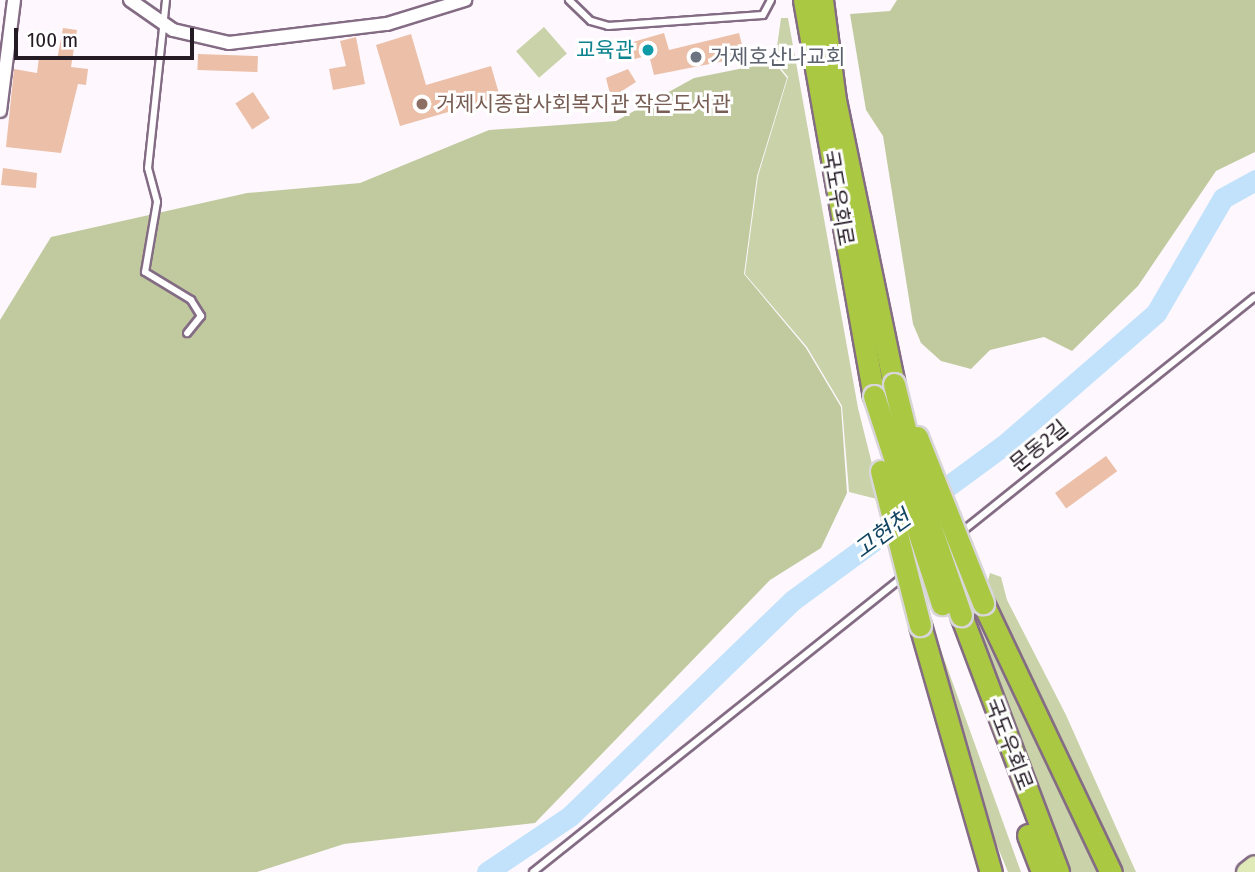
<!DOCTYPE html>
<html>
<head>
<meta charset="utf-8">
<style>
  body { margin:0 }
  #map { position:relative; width:1255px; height:872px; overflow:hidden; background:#fef8fe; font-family:"Fira Sans Condensed","Noto Sans KR",sans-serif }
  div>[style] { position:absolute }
  .green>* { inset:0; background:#c9d2a8; transform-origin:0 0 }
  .forest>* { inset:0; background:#c1ca9f }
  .river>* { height:21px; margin:-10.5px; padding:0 10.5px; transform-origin:10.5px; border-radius:10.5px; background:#c1e2fa }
  .building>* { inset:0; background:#ebbfa8; transform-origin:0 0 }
  .roads { filter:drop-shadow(2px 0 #846c84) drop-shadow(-2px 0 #846c84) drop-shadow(0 2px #846c84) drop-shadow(0 -2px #846c84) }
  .service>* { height:6px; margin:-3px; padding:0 3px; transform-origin:3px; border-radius:3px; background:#fff }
  .minor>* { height:12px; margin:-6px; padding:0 6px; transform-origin:6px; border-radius:6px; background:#fff }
  .secondary>* { height:18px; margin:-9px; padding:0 9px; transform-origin:9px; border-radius:9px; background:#e0eab8 }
  .trunk>* { height:21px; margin:-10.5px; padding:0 10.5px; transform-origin:10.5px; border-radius:10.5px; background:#abc843 }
  .bridges { filter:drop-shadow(2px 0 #d8d6d8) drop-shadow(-2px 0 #d8d6d8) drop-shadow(0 2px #d8d6d8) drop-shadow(0 -2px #d8d6d8) }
  .trunk-bridge>* { height:21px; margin:-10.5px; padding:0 10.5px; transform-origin:10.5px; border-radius:10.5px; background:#abc843 }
  .dots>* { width:19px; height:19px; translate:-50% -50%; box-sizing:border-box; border:4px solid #fff; border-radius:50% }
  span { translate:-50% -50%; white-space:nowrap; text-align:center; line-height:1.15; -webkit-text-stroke:6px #fff; paint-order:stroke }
  .culture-label { font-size:21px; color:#0d838f }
  .right { translate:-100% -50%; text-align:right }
  .worship-label { font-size:21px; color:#5b616d }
  .left { translate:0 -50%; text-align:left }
  .education-label { font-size:21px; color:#785e54 }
  .street-label { font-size:21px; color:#251b25 }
  .water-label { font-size:23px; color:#124561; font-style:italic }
  .scale { position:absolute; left:14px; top:28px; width:180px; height:32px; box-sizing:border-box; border:4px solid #251b25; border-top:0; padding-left:9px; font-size:21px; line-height:24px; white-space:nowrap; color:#251b25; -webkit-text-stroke:5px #fff; paint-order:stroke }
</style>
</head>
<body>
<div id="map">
  <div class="green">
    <div style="clip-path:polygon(781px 18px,788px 18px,858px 408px,881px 500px,849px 492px,842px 406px,807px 347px,745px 274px,758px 176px,788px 77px,775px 61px)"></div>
    <div style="left:544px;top:27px;width:35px;height:37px;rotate:49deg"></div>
    <div style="clip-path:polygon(990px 573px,1001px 577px,1007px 600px,1066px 715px,1136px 872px,1120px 872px,985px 592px)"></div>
    <div style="clip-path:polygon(969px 607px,970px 608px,1101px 872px,1062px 872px)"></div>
    <div style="clip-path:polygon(932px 631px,934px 631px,1021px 872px,1008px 872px,982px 809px)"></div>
  </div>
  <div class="forest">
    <div style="clip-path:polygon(897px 0,1255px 0,1255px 152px,1216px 171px,1138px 286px,1072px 351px,1044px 337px,990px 350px,971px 369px,941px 361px,921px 343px,913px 324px,883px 136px,866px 110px,850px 14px,890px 11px)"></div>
    <div style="clip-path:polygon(774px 62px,787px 78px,757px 176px,744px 274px,806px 348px,841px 407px,847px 493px,821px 548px,770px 580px,535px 823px,344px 844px,257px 872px,0 872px,0 320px,51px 237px,247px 193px,360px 183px,489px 130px,616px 121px,694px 78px)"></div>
  </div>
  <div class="river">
    <div style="left:487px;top:872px;width:100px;rotate:-34deg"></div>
    <div style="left:570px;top:816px;width:310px;rotate:-44.1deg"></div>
    <div style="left:793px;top:600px;width:260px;rotate:-36.3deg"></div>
    <div style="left:1003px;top:446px;width:203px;rotate:-41deg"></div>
    <div style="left:1156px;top:313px;width:133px;rotate:-59.8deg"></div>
    <div style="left:1223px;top:198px;width:37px;rotate:-29deg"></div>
  </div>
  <div class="building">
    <div style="clip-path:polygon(63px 28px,77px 30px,71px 67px,88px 69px,86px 85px,78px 84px,61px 153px,6px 147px,14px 69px,37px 73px,39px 57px,57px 60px)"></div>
    <div style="clip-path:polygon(664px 33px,669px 50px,739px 33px,745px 57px,654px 75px,649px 55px,631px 60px,626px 44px)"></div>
    <div style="clip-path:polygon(411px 34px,426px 85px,491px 66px,500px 97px,400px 126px,376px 45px)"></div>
    <div style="clip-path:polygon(356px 37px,365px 84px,333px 90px,329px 69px,346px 66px,340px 41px)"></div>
    <div style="left:198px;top:54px;width:60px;height:16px;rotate:2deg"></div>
    <div style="clip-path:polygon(628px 69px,636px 82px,611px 98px,606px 78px)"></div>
    <div style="left:253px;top:92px;width:31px;height:21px;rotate:57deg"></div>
    <div style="clip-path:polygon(3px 168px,37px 173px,36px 188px,1px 185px)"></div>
    <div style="left:1106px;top:456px;width:19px;height:63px;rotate:54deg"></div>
  </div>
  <div class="roads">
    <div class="service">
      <div style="left:166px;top:0;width:169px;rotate:96.1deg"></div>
      <div style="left:148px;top:168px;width:35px;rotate:75deg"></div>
      <div style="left:157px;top:202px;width:71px;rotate:99.7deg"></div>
      <div style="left:145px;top:272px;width:54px;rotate:31.3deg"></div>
      <div style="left:191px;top:300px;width:19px;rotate:58deg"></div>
      <div style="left:201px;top:316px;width:22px;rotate:129deg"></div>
      <div style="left:569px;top:0;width:30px;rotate:44deg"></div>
      <div style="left:591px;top:21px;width:18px;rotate:16deg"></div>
      <div style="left:608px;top:26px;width:155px;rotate:-4.1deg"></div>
      <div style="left:763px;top:15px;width:17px;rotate:-62deg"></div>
      <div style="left:959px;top:534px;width:379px;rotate:-38.7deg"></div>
      <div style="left:533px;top:872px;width:473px;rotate:-38.6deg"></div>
    </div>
    <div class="minor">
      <div style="left:130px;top:0;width:52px;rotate:34.9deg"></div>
      <div style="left:173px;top:30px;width:57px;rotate:13.1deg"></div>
      <div style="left:229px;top:43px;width:159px;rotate:-6.9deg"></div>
      <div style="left:387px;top:24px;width:82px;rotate:-17.1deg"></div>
      <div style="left:0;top:111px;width:112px;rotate:-82.8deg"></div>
    </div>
    <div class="secondary">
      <div style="left:1246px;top:872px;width:11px;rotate:-38deg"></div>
    </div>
    <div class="trunk">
      <div style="left:804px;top:0;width:402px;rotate:80deg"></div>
      <div style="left:822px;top:0;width:101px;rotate:82.6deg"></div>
      <div style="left:835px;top:100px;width:290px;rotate:78.3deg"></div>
      <div style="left:983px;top:603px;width:298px;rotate:64.6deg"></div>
      <div style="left:961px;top:615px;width:275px;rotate:69.3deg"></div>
      <div style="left:920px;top:625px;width:257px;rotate:74deg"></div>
      <div style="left:1028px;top:835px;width:40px;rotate:69deg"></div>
    </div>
  </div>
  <div class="bridges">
    <div class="trunk-bridge">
      <div style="left:894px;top:384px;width:137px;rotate:76.1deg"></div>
      <div style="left:927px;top:517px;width:104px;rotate:70.9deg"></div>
      <div style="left:874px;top:396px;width:219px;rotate:71.9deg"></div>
      <div style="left:917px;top:437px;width:179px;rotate:68.3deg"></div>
      <div style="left:881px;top:471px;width:159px;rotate:75.8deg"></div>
    </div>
  </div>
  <div class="dots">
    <div style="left:648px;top:50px;background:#0f9aa8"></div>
    <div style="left:696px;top:57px;background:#6b7280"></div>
    <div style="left:422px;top:104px;background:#8d6e63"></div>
  </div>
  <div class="culture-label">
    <span class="right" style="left:634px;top:50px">교육관</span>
  </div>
  <div class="worship-label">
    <span class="left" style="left:710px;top:57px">거제호산나교회</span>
  </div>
  <div class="education-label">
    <span class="left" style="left:436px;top:104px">거제시종합사회복지관 작은도서관</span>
  </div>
  <div class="street-label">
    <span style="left:838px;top:198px;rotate:80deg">국도우회로</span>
    <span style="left:1039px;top:446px;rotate:-39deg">문동2길</span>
    <span style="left:1009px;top:744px;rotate:69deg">국도우회로</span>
  </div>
  <div class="water-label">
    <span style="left:882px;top:534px;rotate:-36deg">고현천</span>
  </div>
  <div class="scale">100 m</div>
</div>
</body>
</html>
